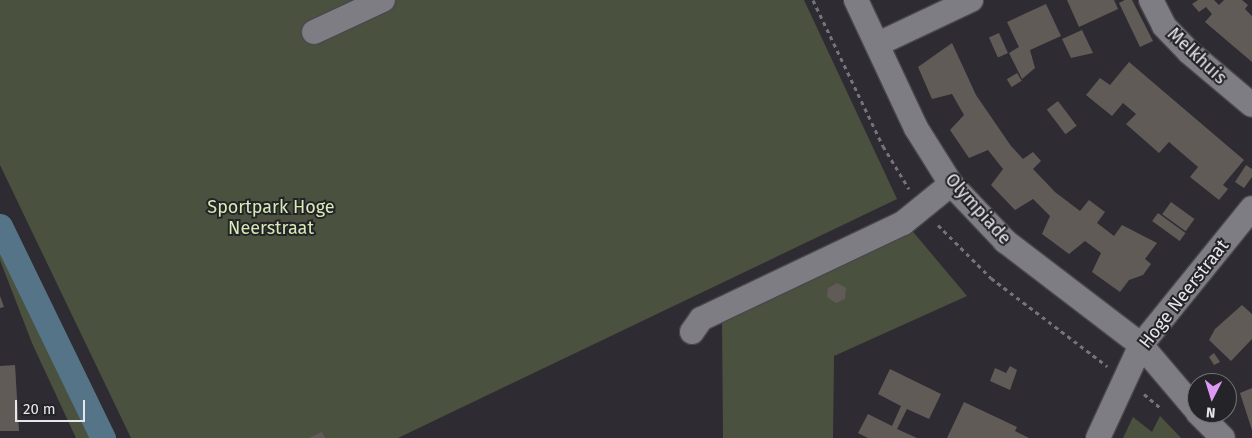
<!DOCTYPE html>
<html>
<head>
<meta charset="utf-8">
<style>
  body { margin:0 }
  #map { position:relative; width:1252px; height:438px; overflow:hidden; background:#2e2c32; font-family:"Fira Sans",sans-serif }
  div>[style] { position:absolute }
  .green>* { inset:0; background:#4a523f }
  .canal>* { height:25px; margin:-12.5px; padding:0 12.5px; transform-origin:12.5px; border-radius:12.5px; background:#557487 }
  .building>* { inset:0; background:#615b57; transform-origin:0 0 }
  .path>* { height:3px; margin-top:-1.5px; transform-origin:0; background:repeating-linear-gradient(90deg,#76747a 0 4px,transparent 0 8px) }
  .roads { filter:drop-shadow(1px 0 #48474c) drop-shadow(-1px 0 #48474c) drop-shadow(0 1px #48474c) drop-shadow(0 -1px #48474c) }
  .minor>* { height:24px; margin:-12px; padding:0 12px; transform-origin:12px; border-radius:12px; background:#7e7d83 }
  span { translate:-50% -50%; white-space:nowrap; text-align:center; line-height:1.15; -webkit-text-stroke:4px #242328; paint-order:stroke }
  .street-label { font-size:18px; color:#e7e6ea }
  .park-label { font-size:18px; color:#d5ebb4 }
  .north { position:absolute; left:1187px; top:373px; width:50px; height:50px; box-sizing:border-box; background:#242328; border:1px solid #727176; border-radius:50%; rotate:185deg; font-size:14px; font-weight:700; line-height:20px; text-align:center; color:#e7e6ea }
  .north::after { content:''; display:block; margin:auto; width:18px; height:22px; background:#dc99f4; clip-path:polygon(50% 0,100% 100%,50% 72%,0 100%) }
  .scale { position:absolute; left:15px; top:400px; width:70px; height:22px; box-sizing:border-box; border:2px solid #e7e6ea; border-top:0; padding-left:6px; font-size:15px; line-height:18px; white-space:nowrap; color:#e7e6ea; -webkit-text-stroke:4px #242328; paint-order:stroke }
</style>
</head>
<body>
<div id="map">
  <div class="green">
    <div style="clip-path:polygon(0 0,804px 0,897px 199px,398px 438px,131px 438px,0 165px)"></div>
    <div style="clip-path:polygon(909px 227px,967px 296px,834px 356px,833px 438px,723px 438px,722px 318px)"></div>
    <div style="clip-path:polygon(0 243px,94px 438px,76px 438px,32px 343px,0 260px)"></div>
    <div style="clip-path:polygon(1160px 416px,1181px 438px,1123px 438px,1133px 417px,1152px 432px)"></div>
  </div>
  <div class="canal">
    <div style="left:0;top:226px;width:236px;rotate:64.1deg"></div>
  </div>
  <div class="building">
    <div style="clip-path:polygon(1067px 0,1114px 0,1118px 9px,1079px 27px)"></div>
    <div style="clip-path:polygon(1125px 0,1132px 0,1153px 41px,1140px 47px,1119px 3px)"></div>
    <div style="clip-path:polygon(1198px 0,1214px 0,1219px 5px,1224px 0,1242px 0,1248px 5px,1245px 9px,1252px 16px,1252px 62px,1205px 22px,1212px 14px,1206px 7px,1199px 12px,1192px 4px)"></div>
    <div style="clip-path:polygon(1046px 4px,1061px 36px,1030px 50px,1035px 68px,1022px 79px,1009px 53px,1019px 47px,1007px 22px)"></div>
    <div style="clip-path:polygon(1082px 30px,1093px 53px,1071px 58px,1062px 39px)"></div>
    <div style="left:999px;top:33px;width:22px;height:11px;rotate:66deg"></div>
    <div style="clip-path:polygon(952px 43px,976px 95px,1011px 146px,1023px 159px,1033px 152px,1041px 161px,1033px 169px,1055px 192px,1080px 211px,1089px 200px,1105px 212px,1097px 223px,1114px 236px,1122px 225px,1157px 243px,1145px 259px,1151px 264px,1143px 275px,1129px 280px,1120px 292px,1092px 272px,1101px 253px,1085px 241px,1069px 254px,1042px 234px,1050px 216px,1033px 199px,1015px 210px,991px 185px,1003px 169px,988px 150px,969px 158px,950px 130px,964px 115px,952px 94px,932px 99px,918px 67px)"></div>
    <div style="clip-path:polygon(1129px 62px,1244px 160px,1223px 185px,1228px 189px,1219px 200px,1190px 177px,1198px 167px,1169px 142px,1159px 153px,1126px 124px,1136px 114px,1123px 103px,1112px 116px,1086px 95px,1100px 78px,1110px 85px)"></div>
    <div style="left:1017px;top:73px;width:9px;height:12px;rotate:58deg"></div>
    <div style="left:1058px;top:101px;width:31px;height:14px;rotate:53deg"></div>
    <div style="clip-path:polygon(1246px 165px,1252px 169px,1252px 177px,1244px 188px,1235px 182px)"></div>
    <div style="left:1171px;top:202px;width:29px;height:15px;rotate:36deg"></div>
    <div style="left:1158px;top:213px;width:34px;height:10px;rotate:36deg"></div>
    <div style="clip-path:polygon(837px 283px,846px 288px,845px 299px,836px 303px,827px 297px,828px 288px)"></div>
    <div style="clip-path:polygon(0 296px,4px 307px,0 308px)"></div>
    <div style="clip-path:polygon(1242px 305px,1252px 314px,1252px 339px,1231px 361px,1209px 340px,1215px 329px)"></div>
    <div style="clip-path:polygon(1214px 353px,1220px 362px,1214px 365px,1209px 357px)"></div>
    <div style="clip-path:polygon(15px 365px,19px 431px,0 431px,0 366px)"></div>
    <div style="clip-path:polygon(1010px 366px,1017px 370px,1010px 390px,990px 381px,995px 368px,1006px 373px)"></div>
    <div style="clip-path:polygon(890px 369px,941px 394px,929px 419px,907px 409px,897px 429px,917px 438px,868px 438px,858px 433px,868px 414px,892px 426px,901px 406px,878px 394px)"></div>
    <div style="clip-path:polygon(1252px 388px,1252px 430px,1240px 393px)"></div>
    <div style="clip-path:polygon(964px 402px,1017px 427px,1015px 431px,1029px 438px,947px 438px)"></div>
    <div style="clip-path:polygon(322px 432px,325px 438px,309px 438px)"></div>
  </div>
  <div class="path">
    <div style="left:813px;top:0;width:162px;rotate:64.4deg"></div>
    <div style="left:883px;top:146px;width:50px;rotate:58.8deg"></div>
    <div style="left:938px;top:225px;width:75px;rotate:45deg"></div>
    <div style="left:991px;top:278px;width:146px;rotate:37.2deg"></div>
    <div style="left:1144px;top:394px;width:23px;rotate:40deg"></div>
  </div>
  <div class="roads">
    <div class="minor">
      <div style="left:856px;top:0;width:141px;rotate:64.9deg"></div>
      <div style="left:916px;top:128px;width:66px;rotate:58deg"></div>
      <div style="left:951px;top:184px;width:79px;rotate:46.5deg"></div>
      <div style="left:1005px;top:241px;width:171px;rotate:37.4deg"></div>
      <div style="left:1141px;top:345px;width:87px;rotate:49.7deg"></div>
      <div style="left:1151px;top:0;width:29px;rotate:63deg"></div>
      <div style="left:1164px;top:26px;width:36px;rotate:46deg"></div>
      <div style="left:1189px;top:52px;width:82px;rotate:40.1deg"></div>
      <div style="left:314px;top:32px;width:76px;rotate:-24.9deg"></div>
      <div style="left:878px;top:44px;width:103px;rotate:-25.3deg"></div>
      <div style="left:692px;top:332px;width:16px;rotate:-55deg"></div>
      <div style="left:701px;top:319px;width:224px;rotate:-25.4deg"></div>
      <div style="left:903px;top:223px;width:62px;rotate:-39.1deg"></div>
      <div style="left:1198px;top:413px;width:35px;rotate:45deg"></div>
      <div style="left:1098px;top:438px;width:102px;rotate:-65.2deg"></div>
      <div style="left:1141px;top:345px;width:176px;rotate:-51deg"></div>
    </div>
  </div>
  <div class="street-label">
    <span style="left:1197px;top:56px;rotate:43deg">Melkhuis</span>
    <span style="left:978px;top:209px;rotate:48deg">Olympiade</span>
    <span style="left:1184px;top:294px;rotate:-52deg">Hoge Neerstraat</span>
  </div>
  <div class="park-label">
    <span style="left:271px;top:218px">Sportpark Hoge<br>Neerstraat</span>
  </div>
  <div class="north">N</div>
  <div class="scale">20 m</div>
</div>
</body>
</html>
